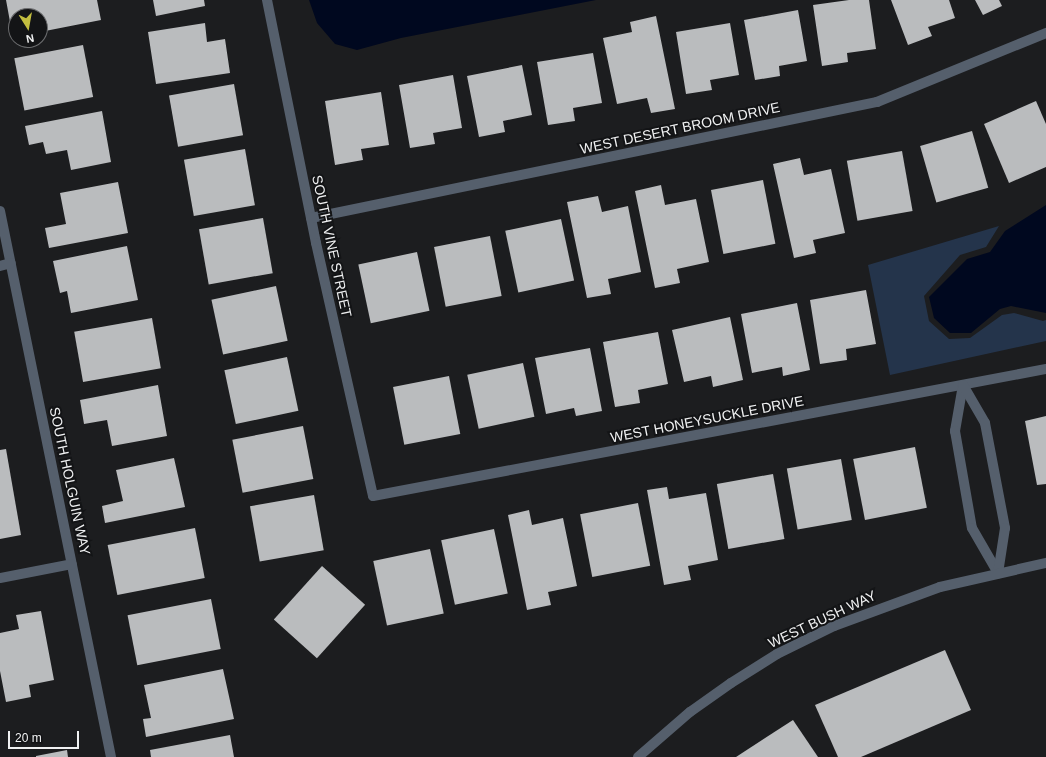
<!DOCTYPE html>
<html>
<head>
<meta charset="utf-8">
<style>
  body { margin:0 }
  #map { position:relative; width:1046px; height:757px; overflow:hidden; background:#1c1d1f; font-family:Helvetica,sans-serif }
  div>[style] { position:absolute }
  .green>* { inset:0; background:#24344b }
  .water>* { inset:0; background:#00081f }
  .building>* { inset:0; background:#babcbe; transform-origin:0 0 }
  .minor>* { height:10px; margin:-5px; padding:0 5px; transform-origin:5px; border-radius:5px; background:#555f6c }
  .tertiary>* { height:10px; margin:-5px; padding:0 5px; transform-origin:5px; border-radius:5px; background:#555f6c }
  span { translate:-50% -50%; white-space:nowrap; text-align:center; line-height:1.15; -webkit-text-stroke:4px #131416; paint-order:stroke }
  .street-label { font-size:14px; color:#f0f1f2 }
  .north { position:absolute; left:8px; top:8px; width:40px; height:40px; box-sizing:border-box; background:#131416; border:1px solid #6b6c6e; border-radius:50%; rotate:169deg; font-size:11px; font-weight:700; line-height:16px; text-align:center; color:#f0f1f2 }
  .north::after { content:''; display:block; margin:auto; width:14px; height:18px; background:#c2bd3f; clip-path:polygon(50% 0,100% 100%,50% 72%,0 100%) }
  .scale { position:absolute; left:8px; top:731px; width:71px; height:18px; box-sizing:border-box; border:2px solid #f0f1f2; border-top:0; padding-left:5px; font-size:12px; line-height:14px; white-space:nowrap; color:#f0f1f2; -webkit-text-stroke:3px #131416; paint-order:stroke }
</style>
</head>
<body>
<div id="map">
  <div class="green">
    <div style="clip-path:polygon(999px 226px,986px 247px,960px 255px,924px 296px,929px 321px,949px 339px,970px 338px,1002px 315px,1014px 313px,1043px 321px,1046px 320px,1046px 341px,890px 375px,868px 265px)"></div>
  </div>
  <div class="water">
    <div style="clip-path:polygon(309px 0,596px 0,401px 38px,357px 50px,335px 44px,317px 23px)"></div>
    <div style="clip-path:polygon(1046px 205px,1046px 313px,1011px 306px,1000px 309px,971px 333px,950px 333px,934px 318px,929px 297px,967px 259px,990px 252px,1005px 231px)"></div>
  </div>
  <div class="building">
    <div style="clip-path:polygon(6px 0,97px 0,101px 20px,40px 32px,40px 16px,16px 16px,16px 37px,13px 38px)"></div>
    <div style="clip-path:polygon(153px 0,204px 0,205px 6px,156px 16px)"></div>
    <div style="clip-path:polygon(849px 0,869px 0,876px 49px,847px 53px,848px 62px,822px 66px,813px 5px)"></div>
    <div style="clip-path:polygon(891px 0,949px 0,955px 18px,928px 27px,932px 36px,908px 45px)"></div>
    <div style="clip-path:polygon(975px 0,999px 0,1002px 6px,983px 15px)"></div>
    <div style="clip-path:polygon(798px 10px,807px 61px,779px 66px,780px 76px,755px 80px,744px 20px)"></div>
    <div style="clip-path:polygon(656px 16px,675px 109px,651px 113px,647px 98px,617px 104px,603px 38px,632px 32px,630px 22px)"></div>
    <div style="clip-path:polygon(205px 23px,207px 42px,225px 39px,230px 73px,156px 84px,148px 32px)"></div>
    <div style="clip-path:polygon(730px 23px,739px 75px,710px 80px,712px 90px,686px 94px,676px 32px)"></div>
    <div style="left:83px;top:45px;width:53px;height:70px;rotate:79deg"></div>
    <div style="clip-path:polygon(593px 53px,602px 103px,573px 108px,575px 121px,548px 125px,537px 62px)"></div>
    <div style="clip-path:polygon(522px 65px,532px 115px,503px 121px,505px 132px,479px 137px,467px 76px)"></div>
    <div style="clip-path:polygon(453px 75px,462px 128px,433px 133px,435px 144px,410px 148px,399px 85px)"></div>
    <div style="left:234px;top:84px;width:52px;height:66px;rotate:80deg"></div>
    <div style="clip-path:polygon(381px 92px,389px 145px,361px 149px,363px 160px,335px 165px,325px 101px)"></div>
    <div style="clip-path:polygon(1036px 101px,1046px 124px,1046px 167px,1009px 183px,984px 124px)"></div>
    <div style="clip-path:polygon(102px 111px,111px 162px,71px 170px,67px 150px,46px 154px,43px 142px,29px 145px,25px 126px)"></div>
    <div style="left:972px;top:131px;width:59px;height:54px;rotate:74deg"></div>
    <div style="left:245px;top:149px;width:57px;height:62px;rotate:80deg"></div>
    <div style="left:902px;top:151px;width:61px;height:56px;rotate:80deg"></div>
    <div style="clip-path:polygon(800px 158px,804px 175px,831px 169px,845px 233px,813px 240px,816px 253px,794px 258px,773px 164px)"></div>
    <div style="left:763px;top:180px;width:65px;height:53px;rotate:79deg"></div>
    <div style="clip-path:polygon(118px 182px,128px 233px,49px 248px,45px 228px,66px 224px,60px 193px)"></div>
    <div style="clip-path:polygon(661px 185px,665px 205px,696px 199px,709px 262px,677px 269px,680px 283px,655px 288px,635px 191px)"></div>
    <div style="clip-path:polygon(598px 196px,602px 212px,628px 206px,641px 272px,608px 279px,611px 294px,587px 298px,567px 202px)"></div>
    <div style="left:263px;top:218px;width:56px;height:65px;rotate:80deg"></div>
    <div style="left:561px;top:219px;width:63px;height:57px;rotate:78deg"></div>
    <div style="left:490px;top:236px;width:61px;height:57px;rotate:79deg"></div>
    <div style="clip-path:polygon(127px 246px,138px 300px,71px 313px,67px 291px,60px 293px,53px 261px)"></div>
    <div style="left:417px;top:252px;width:60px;height:60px;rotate:78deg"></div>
    <div style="left:276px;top:286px;width:56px;height:66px;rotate:78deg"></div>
    <div style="clip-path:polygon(866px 290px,876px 344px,846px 349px,847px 360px,820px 364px,810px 300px)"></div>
    <div style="clip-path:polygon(797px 303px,810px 370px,783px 376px,782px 367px,752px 373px,741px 314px)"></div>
    <div style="clip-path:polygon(730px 317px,743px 380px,713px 387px,711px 376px,684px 382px,672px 330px)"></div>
    <div style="left:152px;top:318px;width:51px;height:79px;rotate:80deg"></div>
    <div style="clip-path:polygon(658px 332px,668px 384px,638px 390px,640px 403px,615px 407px,603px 342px)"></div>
    <div style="clip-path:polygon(590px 348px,602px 411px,576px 416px,574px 408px,546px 414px,535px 358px)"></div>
    <div style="left:287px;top:357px;width:55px;height:64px;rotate:78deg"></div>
    <div style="left:523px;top:363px;width:55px;height:57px;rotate:78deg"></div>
    <div style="left:449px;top:376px;width:59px;height:57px;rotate:79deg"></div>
    <div style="clip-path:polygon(158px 385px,167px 436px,112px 446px,107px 420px,84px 424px,80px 400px)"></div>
    <div style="clip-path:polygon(1046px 416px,1046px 484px,1037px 485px,1025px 421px)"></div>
    <div style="left:303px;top:426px;width:54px;height:72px;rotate:79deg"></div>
    <div style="left:915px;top:447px;width:62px;height:63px;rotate:79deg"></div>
    <div style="clip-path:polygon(6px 449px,21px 535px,0 539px,0 450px)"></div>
    <div style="clip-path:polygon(174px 458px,185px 507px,105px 523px,102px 506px,123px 501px,116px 470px)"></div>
    <div style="left:841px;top:459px;width:62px;height:55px;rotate:80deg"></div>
    <div style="left:773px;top:474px;width:66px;height:57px;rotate:80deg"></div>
    <div style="clip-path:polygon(667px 487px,669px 499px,706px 493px,718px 560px,688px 566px,691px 580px,664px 585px,647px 490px)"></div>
    <div style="left:314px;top:495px;width:56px;height:65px;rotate:80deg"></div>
    <div style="left:638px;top:503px;width:64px;height:59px;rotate:79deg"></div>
    <div style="clip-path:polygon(529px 510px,532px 525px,563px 518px,577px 586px,548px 592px,551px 605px,527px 610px,508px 515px)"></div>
    <div style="left:195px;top:528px;width:51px;height:89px;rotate:79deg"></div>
    <div style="left:494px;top:529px;width:66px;height:54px;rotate:78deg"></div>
    <div style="left:430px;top:549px;width:66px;height:58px;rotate:78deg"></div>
    <div style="left:322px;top:566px;width:58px;height:72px;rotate:42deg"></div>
    <div style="left:211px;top:599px;width:51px;height:85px;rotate:79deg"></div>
    <div style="clip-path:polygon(41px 611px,54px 680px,29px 685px,31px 697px,6px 702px,0 671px,0 633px,19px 629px,16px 615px)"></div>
    <div style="clip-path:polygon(945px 650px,971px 710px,861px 757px,838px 757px,815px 705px)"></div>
    <div style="clip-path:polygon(223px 669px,234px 719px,146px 737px,143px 719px,151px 718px,144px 685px)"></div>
    <div style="clip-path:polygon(793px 720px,818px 757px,736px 757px)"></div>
    <div style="clip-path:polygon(230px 735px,234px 757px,151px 757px,150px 750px)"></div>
    <div style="clip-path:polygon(67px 750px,68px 757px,36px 757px,36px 756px)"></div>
  </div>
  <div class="minor">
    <div style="left:267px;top:0;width:248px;rotate:78.6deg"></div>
    <div style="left:316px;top:243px;width:259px;rotate:77.3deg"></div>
    <div style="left:373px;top:496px;width:685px;rotate:-10.69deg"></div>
    <div style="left:0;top:211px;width:557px;rotate:78.51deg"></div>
    <div style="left:311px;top:218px;width:578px;rotate:-11.58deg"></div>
    <div style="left:877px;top:102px;width:183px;rotate:-22.2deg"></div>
    <div style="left:0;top:266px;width:11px;rotate:-15deg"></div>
    <div style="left:963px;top:385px;width:47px;rotate:99.9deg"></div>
    <div style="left:955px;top:431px;width:98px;rotate:80.1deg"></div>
    <div style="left:972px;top:528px;width:52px;rotate:60deg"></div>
    <div style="left:963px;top:385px;width:44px;rotate:59.9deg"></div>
    <div style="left:985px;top:423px;width:107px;rotate:79.2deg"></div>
    <div style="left:1005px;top:528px;width:46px;rotate:98.8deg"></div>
    <div style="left:0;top:578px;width:73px;rotate:-11deg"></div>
  </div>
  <div class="tertiary">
    <div style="left:638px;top:757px;width:69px;rotate:-40.9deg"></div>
    <div style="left:690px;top:712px;width:50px;rotate:-35.3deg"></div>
    <div style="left:731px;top:683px;width:54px;rotate:-32.2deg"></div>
    <div style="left:777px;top:654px;width:64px;rotate:-26.2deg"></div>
    <div style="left:834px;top:626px;width:113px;rotate:-20.2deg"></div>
    <div style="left:940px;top:587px;width:109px;rotate:-12.8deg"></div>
  </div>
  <div class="street-label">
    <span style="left:680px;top:128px;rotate:-12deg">WEST DESERT BROOM DRIVE</span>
    <span style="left:332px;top:246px;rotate:78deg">SOUTH VINE STREET</span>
    <span style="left:707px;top:419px;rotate:-11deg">WEST HONEYSUCKLE DRIVE</span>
    <span style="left:70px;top:481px;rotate:78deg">SOUTH HOLGUIN WAY</span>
    <span style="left:822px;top:619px;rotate:-25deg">WEST BUSH WAY</span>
  </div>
  <div class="north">N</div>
  <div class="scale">20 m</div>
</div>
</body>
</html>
